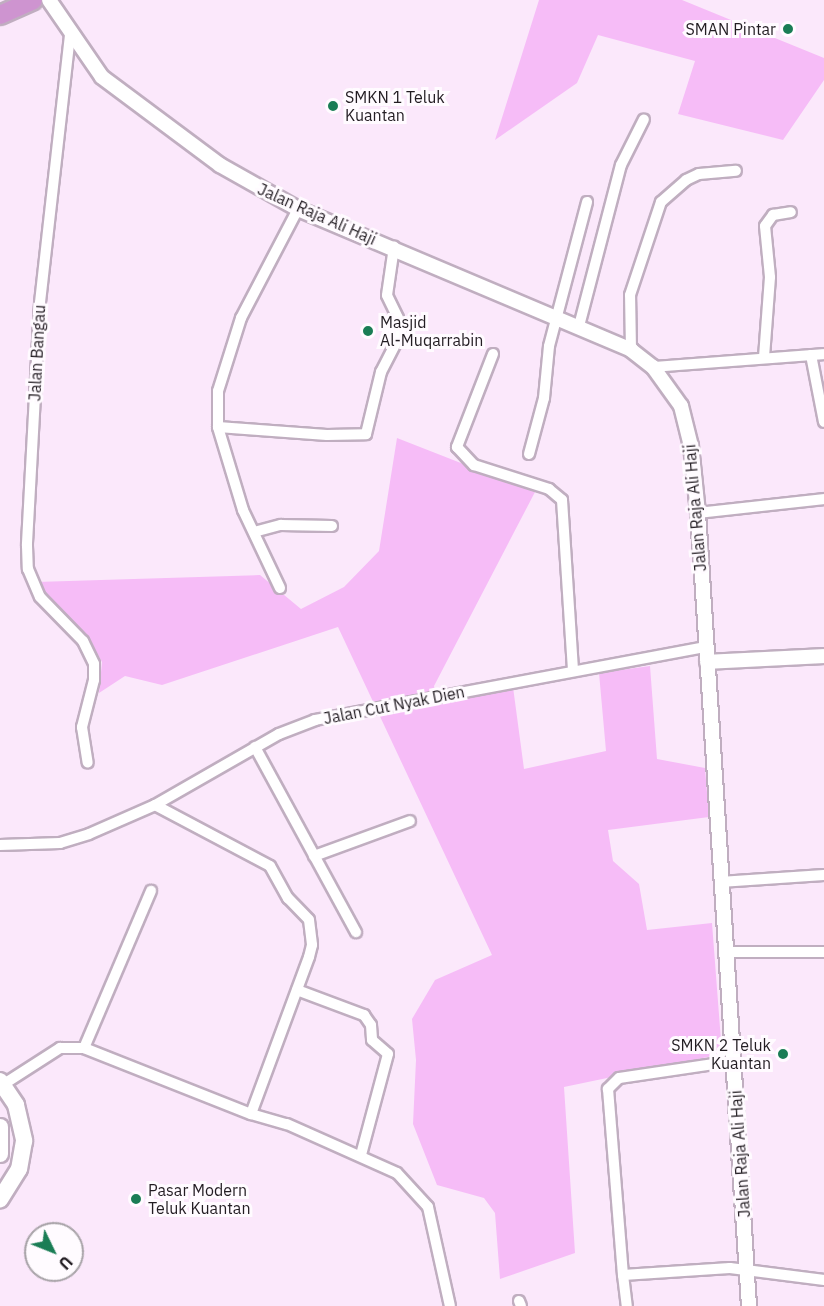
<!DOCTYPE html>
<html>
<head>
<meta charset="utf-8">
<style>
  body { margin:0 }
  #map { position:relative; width:824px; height:1306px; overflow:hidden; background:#fbe8fb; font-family:"IBM Plex Sans",sans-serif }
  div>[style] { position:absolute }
  .green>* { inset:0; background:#f6bcf7 }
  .roads { filter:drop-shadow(2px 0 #c0aec0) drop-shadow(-2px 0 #c0aec0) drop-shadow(0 2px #c0aec0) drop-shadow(0 -2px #c0aec0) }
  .minor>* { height:10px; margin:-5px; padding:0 5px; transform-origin:5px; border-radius:5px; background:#fff }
  .tertiary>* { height:14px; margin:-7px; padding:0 7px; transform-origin:7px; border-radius:7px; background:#fff }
  .secondary>* { height:16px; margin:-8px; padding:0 8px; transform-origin:8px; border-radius:8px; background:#fff }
  .trunk>* { height:18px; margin:-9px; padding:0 9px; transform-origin:9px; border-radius:9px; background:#ce94d0 }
  .dots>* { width:16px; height:16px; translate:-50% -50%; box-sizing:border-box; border:3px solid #fffbff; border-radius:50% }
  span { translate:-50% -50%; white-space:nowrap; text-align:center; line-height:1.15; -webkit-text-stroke:6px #fffbff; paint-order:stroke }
  .poi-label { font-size:16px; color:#231d23 }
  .right { translate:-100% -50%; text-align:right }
  .left { translate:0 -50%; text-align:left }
  .street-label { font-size:16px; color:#231d23 }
  .north { position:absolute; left:24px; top:1222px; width:60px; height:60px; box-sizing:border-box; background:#fffbff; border:2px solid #a7a2a7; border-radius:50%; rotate:133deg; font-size:16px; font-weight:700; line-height:24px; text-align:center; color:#231d23 }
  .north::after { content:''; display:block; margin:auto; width:21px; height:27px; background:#1a7d55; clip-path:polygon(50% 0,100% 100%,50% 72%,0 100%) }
</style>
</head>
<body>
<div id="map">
  <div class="green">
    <div style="clip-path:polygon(539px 0,682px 0,824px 58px,824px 80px,783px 140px,678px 114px,695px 61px,598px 35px,577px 83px,495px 140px)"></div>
    <div style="clip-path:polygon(397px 438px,535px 492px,434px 686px,437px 700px,513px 687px,524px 769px,606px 751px,599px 673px,650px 666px,657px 759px,705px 768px,709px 817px,608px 830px,613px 861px,639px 884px,647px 930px,712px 923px,722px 1054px,564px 1087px,575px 1253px,500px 1279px,495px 1213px,484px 1198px,437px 1185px,413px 1124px,416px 1060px,412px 1019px,435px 980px,492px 955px,338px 627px,162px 685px,125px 676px,99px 693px,102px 662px,92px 645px,45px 600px,36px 582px,260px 575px,301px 609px,344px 587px,379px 551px)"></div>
  </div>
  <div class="roads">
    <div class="minor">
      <div style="left:70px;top:35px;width:270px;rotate:96.4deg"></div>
      <div style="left:40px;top:303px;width:243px;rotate:93.1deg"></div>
      <div style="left:27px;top:546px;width:23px;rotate:88deg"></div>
      <div style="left:28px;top:569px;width:30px;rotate:67deg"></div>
      <div style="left:40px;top:597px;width:62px;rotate:45.7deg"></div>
      <div style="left:83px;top:641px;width:25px;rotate:64deg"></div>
      <div style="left:94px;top:664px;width:16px;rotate:90deg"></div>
      <div style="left:94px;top:680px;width:49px;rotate:104.3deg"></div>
      <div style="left:82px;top:727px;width:36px;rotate:81deg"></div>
      <div style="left:579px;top:326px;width:166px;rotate:-75.4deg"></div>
      <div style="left:621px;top:165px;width:51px;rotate:-63.4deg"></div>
      <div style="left:631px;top:350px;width:55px;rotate:-91deg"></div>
      <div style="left:630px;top:295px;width:98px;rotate:-71.6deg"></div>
      <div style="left:661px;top:202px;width:33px;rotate:-41deg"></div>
      <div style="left:686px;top:180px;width:14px;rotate:-25deg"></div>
      <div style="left:699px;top:174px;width:37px;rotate:-5deg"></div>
      <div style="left:493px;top:354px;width:100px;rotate:111.2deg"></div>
      <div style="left:457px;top:447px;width:25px;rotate:47deg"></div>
      <div style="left:474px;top:465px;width:79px;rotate:17.7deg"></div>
      <div style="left:549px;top:489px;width:17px;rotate:40deg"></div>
      <div style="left:562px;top:500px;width:171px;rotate:86.3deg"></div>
      <div style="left:811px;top:355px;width:68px;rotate:79deg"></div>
      <div style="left:764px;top:357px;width:80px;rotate:-85.7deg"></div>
      <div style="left:770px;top:277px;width:51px;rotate:-95.6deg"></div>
      <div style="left:765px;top:226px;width:14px;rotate:-54deg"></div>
      <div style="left:773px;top:215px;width:18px;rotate:-9deg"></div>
      <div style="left:653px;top:367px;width:171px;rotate:-4.3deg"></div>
      <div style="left:218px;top:427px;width:109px;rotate:4.2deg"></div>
      <div style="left:327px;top:435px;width:39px;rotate:-1deg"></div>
      <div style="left:366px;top:434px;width:64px;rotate:-76.4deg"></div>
      <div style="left:381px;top:372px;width:42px;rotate:-62.8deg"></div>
      <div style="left:400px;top:335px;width:17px;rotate:-97deg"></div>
      <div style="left:398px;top:318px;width:25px;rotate:-116deg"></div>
      <div style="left:387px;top:295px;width:49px;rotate:-81.7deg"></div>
      <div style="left:529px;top:454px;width:58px;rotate:-75deg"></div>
      <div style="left:544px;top:398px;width:52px;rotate:-84.5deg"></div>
      <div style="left:549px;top:346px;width:149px;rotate:-75.2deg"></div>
      <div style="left:698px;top:513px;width:127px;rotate:-6.3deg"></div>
      <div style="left:254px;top:532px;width:28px;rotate:-15deg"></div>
      <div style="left:281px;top:525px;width:51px;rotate:1.1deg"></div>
      <div style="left:280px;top:588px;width:86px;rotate:-115.4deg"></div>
      <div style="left:243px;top:510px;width:87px;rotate:-106.8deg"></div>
      <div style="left:218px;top:427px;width:36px;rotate:-90deg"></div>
      <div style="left:218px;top:391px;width:77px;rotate:-72.5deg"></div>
      <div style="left:241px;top:318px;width:123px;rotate:-62.4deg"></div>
      <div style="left:255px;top:747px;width:211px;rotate:61.4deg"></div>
      <div style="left:155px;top:805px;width:130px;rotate:27.9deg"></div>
      <div style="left:270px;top:866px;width:37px;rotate:61deg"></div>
      <div style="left:288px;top:898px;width:30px;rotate:46deg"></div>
      <div style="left:309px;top:920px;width:25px;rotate:83deg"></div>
      <div style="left:312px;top:945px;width:12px;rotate:104deg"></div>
      <div style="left:309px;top:957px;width:167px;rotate:110.3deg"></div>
      <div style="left:0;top:845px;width:60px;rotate:-1.9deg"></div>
      <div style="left:60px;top:843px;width:30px;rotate:-17deg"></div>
      <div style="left:89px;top:834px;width:72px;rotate:-23.7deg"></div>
      <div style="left:155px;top:805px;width:143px;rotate:-29.8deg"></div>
      <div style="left:279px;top:734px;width:39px;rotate:-21deg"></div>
      <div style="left:315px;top:720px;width:398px;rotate:-10.6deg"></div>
      <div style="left:314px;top:856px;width:102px;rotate:-20deg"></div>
      <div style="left:720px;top:882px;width:104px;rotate:-3.9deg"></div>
      <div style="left:726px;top:952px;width:98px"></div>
      <div style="left:297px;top:990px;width:72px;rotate:20.5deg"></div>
      <div style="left:364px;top:1015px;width:12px;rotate:55deg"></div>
      <div style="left:371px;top:1025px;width:15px;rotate:86deg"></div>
      <div style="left:372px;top:1040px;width:21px;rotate:41deg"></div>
      <div style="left:388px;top:1054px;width:105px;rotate:105deg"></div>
      <div style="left:84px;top:1048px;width:171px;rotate:-66.9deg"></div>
      <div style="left:734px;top:1061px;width:116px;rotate:171.6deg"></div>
      <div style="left:619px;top:1078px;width:16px;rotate:135deg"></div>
      <div style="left:608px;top:1089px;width:187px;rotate:85.4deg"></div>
      <div style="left:623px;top:1275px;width:107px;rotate:-3.7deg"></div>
      <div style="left:730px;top:1268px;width:95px;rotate:7.3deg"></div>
      <div style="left:4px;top:1084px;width:67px;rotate:-32.7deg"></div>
      <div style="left:60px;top:1048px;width:24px"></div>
      <div style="left:84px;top:1048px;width:180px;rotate:21.6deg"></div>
      <div style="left:251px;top:1114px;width:37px;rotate:16deg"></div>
      <div style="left:287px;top:1124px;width:120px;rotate:24deg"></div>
      <div style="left:397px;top:1173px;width:46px;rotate:47.6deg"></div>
      <div style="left:428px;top:1207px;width:101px;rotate:77.5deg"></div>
      <div style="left:623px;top:1275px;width:31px;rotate:83deg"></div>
      <div style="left:519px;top:1301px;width:5px;rotate:68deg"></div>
    </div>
    <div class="tertiary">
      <div style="left:49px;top:0;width:93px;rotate:55.5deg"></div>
      <div style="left:102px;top:77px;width:147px;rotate:36.7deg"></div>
      <div style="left:220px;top:165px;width:90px;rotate:29.4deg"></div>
      <div style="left:298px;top:209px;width:362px;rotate:22.9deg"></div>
      <div style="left:631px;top:350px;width:28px;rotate:38deg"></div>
      <div style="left:653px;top:367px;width:48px;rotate:54.3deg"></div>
      <div style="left:681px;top:406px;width:41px;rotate:76deg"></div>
      <div style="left:691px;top:446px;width:67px;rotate:84deg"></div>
      <div style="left:698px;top:513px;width:795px;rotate:86.32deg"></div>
      <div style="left:707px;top:662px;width:117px;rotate:-2.9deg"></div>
    </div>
    <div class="secondary">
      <div style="left:0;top:1081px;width:29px;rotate:56deg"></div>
      <div style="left:16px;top:1105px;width:37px;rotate:77deg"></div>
      <div style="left:24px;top:1141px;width:28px;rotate:100deg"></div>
      <div style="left:19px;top:1169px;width:36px;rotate:122deg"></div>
      <div style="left:0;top:1127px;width:27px;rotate:90deg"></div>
    </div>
    <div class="trunk">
      <div style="left:0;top:15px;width:36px;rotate:-24deg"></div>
    </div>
  </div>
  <div class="dots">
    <div style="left:788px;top:29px;background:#1a7d55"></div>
    <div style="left:333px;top:106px;background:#1a7d55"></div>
    <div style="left:368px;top:331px;background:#1a7d55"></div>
    <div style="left:783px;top:1054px;background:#1a7d55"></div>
    <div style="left:136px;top:1199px;background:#1a7d55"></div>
  </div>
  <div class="poi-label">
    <span class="right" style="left:776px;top:29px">SMAN Pintar</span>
    <span class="left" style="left:345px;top:106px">SMKN 1 Teluk<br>Kuantan</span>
    <span class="left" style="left:380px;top:331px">Masjid<br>Al-Muqarrabin</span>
    <span class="right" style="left:771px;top:1054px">SMKN 2 Teluk<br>Kuantan</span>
    <span class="left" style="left:148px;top:1199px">Pasar Modern<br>Teluk Kuantan</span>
  </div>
  <div class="street-label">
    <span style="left:317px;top:214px;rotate:24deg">Jalan Raja Ali Haji</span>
    <span style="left:37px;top:353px;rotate:-87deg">Jalan Bangau</span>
    <span style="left:695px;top:508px;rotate:-95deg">Jalan Raja Ali Haji</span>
    <span style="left:394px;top:705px;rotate:-11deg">Jalan Cut Nyak Dien</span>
    <span style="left:740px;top:1154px;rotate:-94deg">Jalan Raja Ali Haji</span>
  </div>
  <div class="north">U</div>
</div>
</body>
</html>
